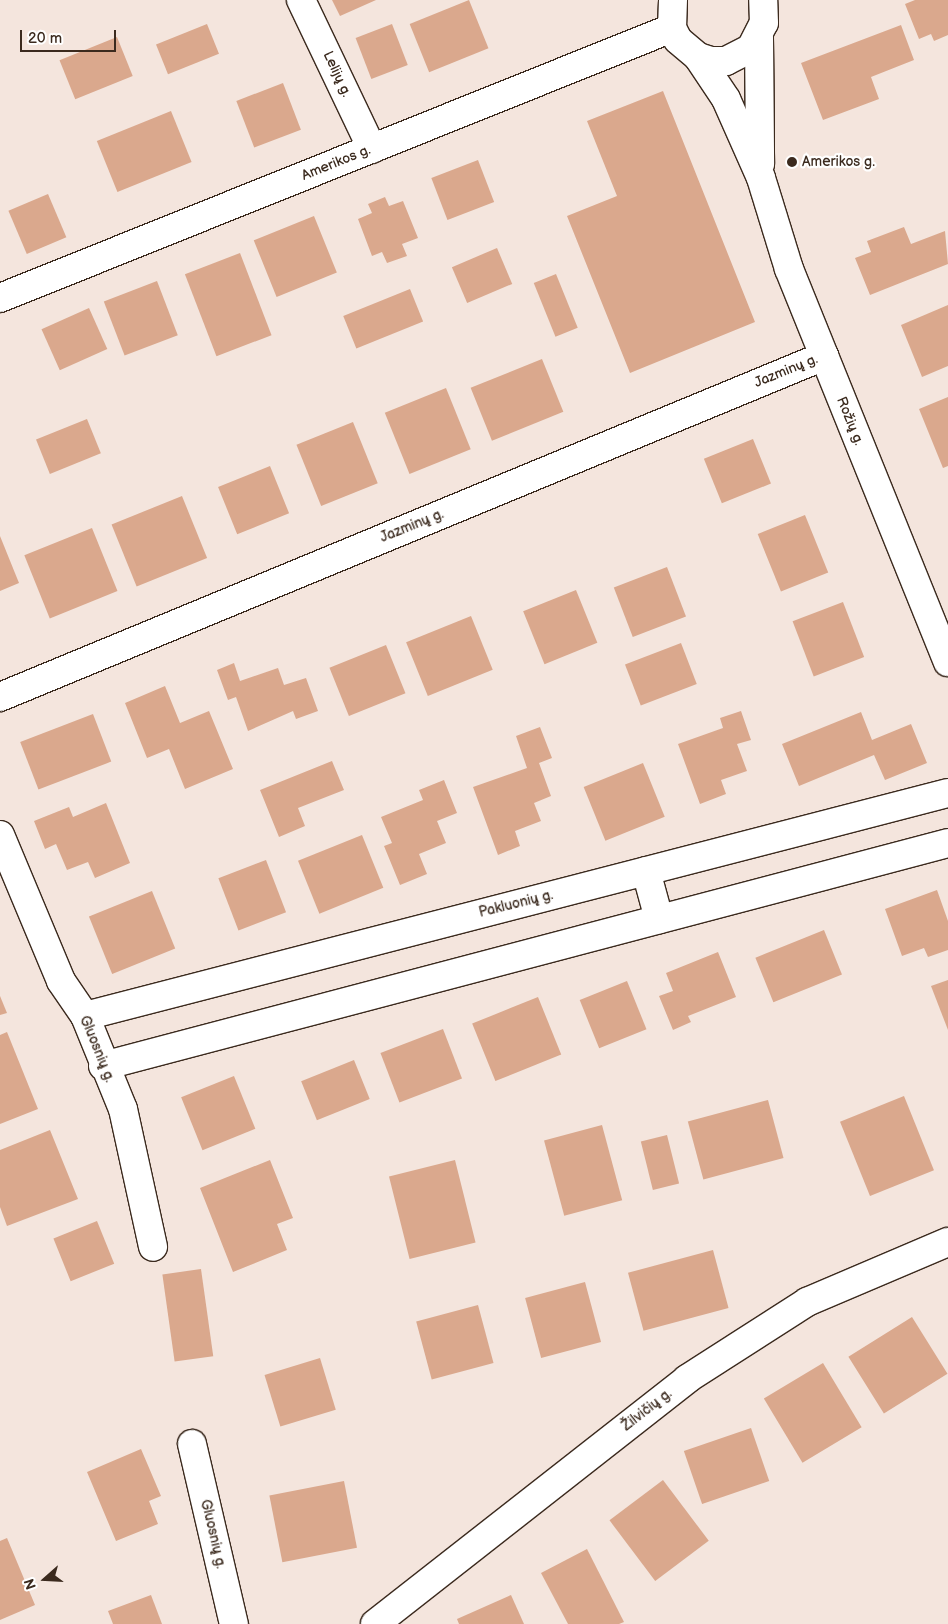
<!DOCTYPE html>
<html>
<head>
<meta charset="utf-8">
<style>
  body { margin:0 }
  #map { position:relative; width:948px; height:1624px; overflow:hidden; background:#f4e5dd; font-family:"Balsamiq Sans",sans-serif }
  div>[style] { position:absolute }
  .building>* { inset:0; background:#daa88d; transform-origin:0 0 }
  .roads { filter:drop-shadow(1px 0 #3b2a1e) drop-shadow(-1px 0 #3b2a1e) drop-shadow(0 1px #3b2a1e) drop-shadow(0 -1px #3b2a1e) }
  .minor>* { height:28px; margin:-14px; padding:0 14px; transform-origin:14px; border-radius:14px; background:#fff }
  .dots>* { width:14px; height:14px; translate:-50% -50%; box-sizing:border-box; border:2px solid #fff; border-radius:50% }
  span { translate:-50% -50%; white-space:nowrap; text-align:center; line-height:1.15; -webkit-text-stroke:4.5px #fff; paint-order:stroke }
  .street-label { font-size:14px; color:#3b2a1e }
  .poi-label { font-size:14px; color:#3b2a1e }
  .left { translate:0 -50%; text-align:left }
  .north { position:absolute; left:20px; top:1554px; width:50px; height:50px; -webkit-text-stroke:4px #fff; paint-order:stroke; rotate:251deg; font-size:14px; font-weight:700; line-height:20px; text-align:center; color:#3b2a1e }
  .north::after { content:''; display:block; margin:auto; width:18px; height:22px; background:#3b2a1e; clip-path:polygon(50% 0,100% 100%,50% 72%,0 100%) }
  .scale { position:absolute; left:20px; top:30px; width:96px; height:22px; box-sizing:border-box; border:2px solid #3b2a1e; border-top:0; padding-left:6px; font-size:15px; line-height:18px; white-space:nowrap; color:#3b2a1e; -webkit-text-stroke:4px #fff; paint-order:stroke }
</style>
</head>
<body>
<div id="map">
  <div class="building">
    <div style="clip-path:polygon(332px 0,376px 0,340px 16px)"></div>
    <div style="left:469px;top:0;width:52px;height:64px;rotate:68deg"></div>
    <div style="clip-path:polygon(915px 0,948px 0,948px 35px,934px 41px,931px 34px,919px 39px,905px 4px)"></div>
    <div style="left:207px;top:24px;width:32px;height:55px;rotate:68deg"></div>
    <div style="left:392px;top:24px;width:44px;height:39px;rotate:69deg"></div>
    <div style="clip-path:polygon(901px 25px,914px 60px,871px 77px,879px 99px,823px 120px,801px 63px)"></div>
    <div style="left:117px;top:37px;width:42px;height:62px;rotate:68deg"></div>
    <div style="left:283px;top:83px;width:50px;height:50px;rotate:69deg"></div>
    <div style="clip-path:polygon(663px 91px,755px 322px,630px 373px,567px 216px,617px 196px,587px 121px)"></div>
    <div style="left:171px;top:111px;width:55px;height:80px;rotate:68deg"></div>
    <div style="left:478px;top:160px;width:45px;height:50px;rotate:69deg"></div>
    <div style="left:48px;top:194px;width:47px;height:43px;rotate:67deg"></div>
    <div style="clip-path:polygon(385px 197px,389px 206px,403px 201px,418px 238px,402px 244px,407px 256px,387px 263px,382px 252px,372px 256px,358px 219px,372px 213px,368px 204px)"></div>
    <div style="left:314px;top:216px;width:61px;height:65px;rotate:68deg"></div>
    <div style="clip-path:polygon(904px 227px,911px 244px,945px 231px,948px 264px,870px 295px,855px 258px,871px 252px,867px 241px)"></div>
    <div style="left:497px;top:248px;width:39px;height:49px;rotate:67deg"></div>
    <div style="left:240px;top:253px;width:88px;height:59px;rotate:69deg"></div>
    <div style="left:556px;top:274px;width:58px;height:24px;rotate:68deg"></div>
    <div style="left:157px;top:281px;width:58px;height:57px;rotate:69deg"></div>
    <div style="left:410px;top:289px;width:35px;height:72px;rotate:68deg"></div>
    <div style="clip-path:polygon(948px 305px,948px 366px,922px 377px,901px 325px)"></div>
    <div style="left:89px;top:308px;width:45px;height:52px;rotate:66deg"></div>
    <div style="left:542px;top:359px;width:57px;height:77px;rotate:68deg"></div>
    <div style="left:446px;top:388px;width:66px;height:66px;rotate:68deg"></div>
    <div style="clip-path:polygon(948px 397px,948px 466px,943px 468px,919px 409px)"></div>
    <div style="left:87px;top:419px;width:37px;height:55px;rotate:68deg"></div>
    <div style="left:353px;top:422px;width:66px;height:61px;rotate:68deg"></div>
    <div style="left:753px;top:439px;width:48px;height:53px;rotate:68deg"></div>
    <div style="left:270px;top:466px;width:51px;height:56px;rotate:68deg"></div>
    <div style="left:182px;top:496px;width:67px;height:76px;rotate:68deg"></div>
    <div style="left:805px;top:515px;width:62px;height:51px;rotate:68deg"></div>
    <div style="left:92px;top:528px;width:68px;height:73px;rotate:68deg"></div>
    <div style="clip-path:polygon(0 536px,19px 583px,0 591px)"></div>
    <div style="left:667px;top:567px;width:53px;height:57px;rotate:69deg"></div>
    <div style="left:576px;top:590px;width:57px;height:57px;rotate:68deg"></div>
    <div style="left:843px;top:602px;width:59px;height:54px;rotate:69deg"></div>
    <div style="left:471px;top:616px;width:58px;height:70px;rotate:68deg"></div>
    <div style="left:681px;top:643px;width:44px;height:60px;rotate:69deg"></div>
    <div style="left:386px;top:645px;width:52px;height:61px;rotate:68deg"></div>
    <div style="clip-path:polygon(234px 663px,240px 681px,278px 668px,284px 685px,306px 678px,318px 711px,296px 719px,293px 711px,248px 731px,236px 697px,228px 700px,217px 670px)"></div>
    <div style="clip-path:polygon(165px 686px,180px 723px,209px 711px,233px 769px,185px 789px,169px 749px,147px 758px,125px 703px)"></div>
    <div style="clip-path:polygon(741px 711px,751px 740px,737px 744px,747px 771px,721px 780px,726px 794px,700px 804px,678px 744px,723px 728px,720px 718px)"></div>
    <div style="clip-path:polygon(861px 712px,872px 740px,911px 724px,927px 763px,885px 780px,874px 755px,799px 786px,782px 744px)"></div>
    <div style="left:93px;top:714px;width:51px;height:78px;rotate:69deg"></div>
    <div style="clip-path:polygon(540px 727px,552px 758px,539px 763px,551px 796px,534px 803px,541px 821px,515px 831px,520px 846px,498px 855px,473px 787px,527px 768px,516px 736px)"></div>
    <div style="clip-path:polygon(332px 761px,344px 790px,298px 808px,305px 826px,279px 837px,260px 790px)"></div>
    <div style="left:643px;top:763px;width:58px;height:64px;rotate:68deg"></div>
    <div style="clip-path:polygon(444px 780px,457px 813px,437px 821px,446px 843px,419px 854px,427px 874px,400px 885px,384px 846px,392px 843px,381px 817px,423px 800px,419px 790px)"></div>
    <div style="clip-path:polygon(106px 803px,130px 863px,95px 878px,88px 862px,67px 870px,56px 844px,45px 849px,34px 821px,69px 807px,73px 817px)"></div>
    <div style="left:362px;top:835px;width:57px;height:69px;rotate:68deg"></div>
    <div style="left:266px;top:860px;width:56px;height:51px;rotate:69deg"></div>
    <div style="clip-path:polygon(937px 890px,948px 921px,948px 950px,928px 957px,924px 948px,902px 956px,885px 909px)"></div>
    <div style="left:152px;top:891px;width:62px;height:68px;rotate:68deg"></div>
    <div style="left:824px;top:930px;width:48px;height:74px;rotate:68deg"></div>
    <div style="clip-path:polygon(718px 952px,736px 997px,688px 1016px,691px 1022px,673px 1030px,659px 996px,673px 991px,666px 973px)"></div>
    <div style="clip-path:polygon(948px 980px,948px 1030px,931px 986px)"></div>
    <div style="left:627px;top:981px;width:52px;height:51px;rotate:68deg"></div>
    <div style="clip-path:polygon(0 996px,7px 1013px,0 1015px)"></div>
    <div style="left:538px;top:997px;width:62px;height:71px;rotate:68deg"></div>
    <div style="left:443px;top:1029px;width:53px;height:67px;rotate:69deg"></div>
    <div style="clip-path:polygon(7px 1032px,38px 1109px,0 1124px,0 1035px)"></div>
    <div style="left:354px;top:1060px;width:42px;height:57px;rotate:68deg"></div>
    <div style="left:234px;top:1076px;width:57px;height:57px;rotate:68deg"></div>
    <div style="left:904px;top:1096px;width:80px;height:69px;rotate:68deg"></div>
    <div style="left:768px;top:1100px;width:60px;height:83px;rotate:75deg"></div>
    <div style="left:602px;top:1125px;width:78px;height:60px;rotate:75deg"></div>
    <div style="clip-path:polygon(50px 1130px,78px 1199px,7px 1226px,0 1207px,0 1150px)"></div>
    <div style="left:667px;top:1135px;width:50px;height:27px;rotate:76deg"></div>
    <div style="clip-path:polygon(270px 1160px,293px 1218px,277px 1224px,287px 1250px,233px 1272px,200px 1188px)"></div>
    <div style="left:455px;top:1160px;width:85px;height:68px;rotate:76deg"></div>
    <div style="left:97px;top:1221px;width:46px;height:47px;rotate:68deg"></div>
    <div style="left:713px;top:1250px;width:60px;height:88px;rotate:75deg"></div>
    <div style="left:201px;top:1269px;width:88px;height:39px;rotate:82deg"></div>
    <div style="left:585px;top:1282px;width:62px;height:62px;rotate:75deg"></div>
    <div style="left:478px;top:1305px;width:60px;height:64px;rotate:75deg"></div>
    <div style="left:912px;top:1317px;width:67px;height:75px;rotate:58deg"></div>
    <div style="left:320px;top:1358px;width:54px;height:58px;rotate:73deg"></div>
    <div style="left:823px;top:1363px;width:75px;height:69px;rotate:59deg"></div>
    <div style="left:751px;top:1428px;width:56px;height:71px;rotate:71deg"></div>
    <div style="clip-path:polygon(141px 1449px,161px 1496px,149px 1501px,158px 1524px,116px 1541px,87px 1472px)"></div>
    <div style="left:663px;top:1480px;width:76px;height:67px;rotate:53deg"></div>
    <div style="left:344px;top:1481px;width:68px;height:76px;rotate:79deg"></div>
    <div style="clip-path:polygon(7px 1538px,35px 1605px,0 1620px,0 1541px)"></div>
    <div style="clip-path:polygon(587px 1549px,624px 1622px,619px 1624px,568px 1624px,541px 1573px)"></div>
    <div style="clip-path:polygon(151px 1595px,162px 1624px,113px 1624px,108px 1611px)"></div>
    <div style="clip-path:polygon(511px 1595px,524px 1624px,459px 1624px,457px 1619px)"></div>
  </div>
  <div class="roads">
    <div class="minor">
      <div style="left:301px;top:0;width:165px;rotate:64.5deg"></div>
      <div style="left:673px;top:0;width:28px;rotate:92deg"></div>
      <div style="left:672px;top:28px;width:13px;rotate:63deg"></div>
      <div style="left:678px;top:40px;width:26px;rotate:40deg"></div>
      <div style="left:698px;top:57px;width:14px;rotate:17deg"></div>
      <div style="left:711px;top:61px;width:15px"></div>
      <div style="left:726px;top:61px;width:28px;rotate:-27deg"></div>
      <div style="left:751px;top:48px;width:28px;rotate:-63deg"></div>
      <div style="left:764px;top:23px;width:23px;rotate:-92deg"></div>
      <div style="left:759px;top:37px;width:127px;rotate:89.5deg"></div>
      <div style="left:698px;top:57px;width:50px;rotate:56.3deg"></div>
      <div style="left:726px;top:99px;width:86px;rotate:66.1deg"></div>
      <div style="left:761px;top:178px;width:95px;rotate:72.9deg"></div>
      <div style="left:789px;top:269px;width:424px;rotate:68deg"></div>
      <div style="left:0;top:298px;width:724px;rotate:-21.89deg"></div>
      <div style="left:0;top:697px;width:892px;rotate:-22.48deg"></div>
      <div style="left:0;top:835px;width:158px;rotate:67.3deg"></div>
      <div style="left:61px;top:981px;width:42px;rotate:55.6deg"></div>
      <div style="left:85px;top:1016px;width:100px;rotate:67.8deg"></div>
      <div style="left:123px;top:1109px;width:141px;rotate:77.7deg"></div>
      <div style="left:646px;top:871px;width:50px;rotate:74.8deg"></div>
      <div style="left:85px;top:1016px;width:891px;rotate:-14.49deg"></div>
      <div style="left:103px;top:1066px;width:874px;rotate:-14.78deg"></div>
      <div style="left:192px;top:1444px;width:185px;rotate:76.9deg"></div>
      <div style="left:375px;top:1624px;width:397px;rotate:-38.1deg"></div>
      <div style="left:687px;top:1379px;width:143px;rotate:-32.7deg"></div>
      <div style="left:807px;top:1302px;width:153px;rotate:-23.1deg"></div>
    </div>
  </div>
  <div class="dots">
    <div style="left:792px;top:162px;background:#3b2a1e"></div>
  </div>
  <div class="street-label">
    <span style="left:337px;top:74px;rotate:65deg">Lelijų g.</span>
    <span style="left:336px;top:163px;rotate:-22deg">Amerikos g.</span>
    <span style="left:786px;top:371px;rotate:-22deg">Jazminų g.</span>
    <span style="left:850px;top:421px;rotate:68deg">Rožių g.</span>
    <span style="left:412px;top:526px;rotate:-22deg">Jazminų g.</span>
    <span style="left:516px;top:904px;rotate:-14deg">Pakluonių g.</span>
    <span style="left:97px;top:1049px;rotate:68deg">Gluosnių g.</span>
    <span style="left:647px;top:1410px;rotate:-38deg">Žilvičių g.</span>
    <span style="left:213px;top:1534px;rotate:77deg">Gluosnių g.</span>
  </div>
  <div class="poi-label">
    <span class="left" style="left:802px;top:162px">Amerikos g.</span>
  </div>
  <div class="north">N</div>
  <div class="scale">20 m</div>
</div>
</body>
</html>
